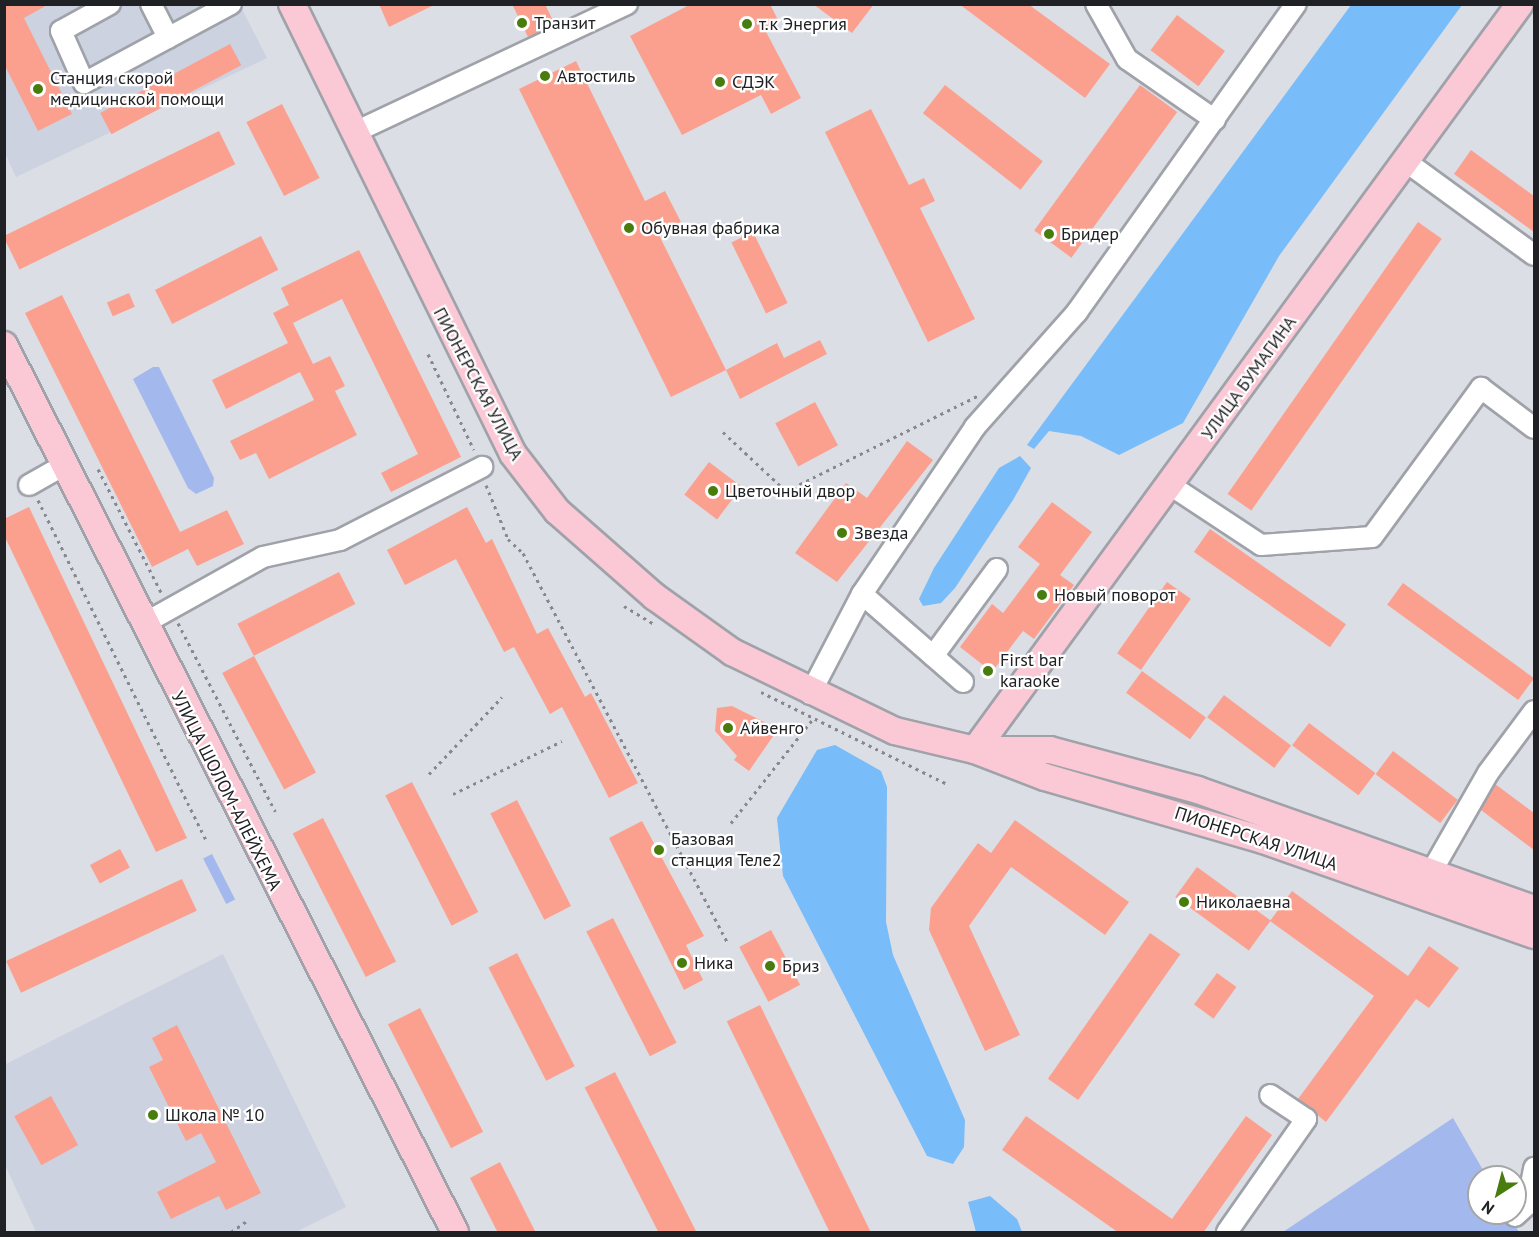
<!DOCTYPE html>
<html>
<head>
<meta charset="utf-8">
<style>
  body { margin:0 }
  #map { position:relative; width:1539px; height:1237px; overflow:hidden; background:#dbdee5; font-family:"PT Sans",sans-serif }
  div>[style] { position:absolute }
  .built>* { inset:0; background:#ccd2e0 }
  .green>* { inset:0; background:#a3b8ed; transform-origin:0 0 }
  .water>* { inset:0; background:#78bcf9 }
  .building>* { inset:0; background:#fba08f; transform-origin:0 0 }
  .path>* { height:3px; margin-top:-1.5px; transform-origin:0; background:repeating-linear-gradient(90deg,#86888d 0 3px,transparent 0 7.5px) }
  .roads { filter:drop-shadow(2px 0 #9fa2a9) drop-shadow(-2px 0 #9fa2a9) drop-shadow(0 2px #9fa2a9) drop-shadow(0 -2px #9fa2a9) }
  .minor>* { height:20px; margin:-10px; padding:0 10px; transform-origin:10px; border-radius:10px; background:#fff }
  .major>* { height:26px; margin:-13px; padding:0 13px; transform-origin:13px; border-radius:13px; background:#fbc8d6 }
  .dots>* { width:16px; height:16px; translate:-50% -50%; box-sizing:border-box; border:3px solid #fff; border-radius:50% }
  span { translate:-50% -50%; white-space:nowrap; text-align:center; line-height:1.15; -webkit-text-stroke:4.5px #fff; paint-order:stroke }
  .poi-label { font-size:18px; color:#202124 }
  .left { translate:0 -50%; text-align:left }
  .street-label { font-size:18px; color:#202124 }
  .frame { position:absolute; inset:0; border:6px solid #202124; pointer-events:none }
  .north { position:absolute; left:1467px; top:1165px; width:60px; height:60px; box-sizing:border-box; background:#fff; border:2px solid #a6a6a7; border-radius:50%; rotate:216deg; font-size:16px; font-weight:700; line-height:24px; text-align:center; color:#202124 }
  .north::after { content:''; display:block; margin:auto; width:21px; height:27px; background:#487c0c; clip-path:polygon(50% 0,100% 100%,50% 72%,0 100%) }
</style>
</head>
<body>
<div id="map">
  <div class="built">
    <div style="clip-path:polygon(5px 5px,240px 5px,267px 58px,16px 177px,5px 153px)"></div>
    <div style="clip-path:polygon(223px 954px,346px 1207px,296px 1232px,36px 1232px,5px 1165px,4px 1065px)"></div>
  </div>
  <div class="green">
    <div style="clip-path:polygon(153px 367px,159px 367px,214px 478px,213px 486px,196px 494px,188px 488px,133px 379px)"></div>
    <div style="left:212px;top:854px;width:51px;height:10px;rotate:63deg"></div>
    <div style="clip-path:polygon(1453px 1118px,1487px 1177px,1479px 1177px,1479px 1213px,1507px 1213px,1519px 1232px,1283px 1232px)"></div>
  </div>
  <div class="water">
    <div style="clip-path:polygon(1351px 5px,1462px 5px,1279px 256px,1183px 423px,1119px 455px,1081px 436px,1049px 431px,1034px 449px,1027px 445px)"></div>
    <div style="clip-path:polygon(1020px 456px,1031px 468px,1013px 500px,955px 588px,941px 603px,923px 606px,919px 599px,934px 568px,999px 468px)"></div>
    <div style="clip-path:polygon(835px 745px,881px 771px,887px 787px,886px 922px,893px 955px,965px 1120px,964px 1147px,953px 1164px,927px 1156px,783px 876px,777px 818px,817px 750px)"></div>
    <div style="clip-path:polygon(990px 1196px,1017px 1219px,1022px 1232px,976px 1232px,968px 1202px)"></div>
  </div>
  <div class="building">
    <div style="clip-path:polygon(4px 4px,49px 4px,24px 18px,72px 114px,38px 131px,4px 64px)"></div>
    <div style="clip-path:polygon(379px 4px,436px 4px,389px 27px)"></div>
    <div style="clip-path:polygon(512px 4px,545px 4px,555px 25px,528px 37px)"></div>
    <div style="clip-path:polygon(691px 4px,770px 4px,778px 20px,764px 28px,801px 98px,771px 114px,761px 95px,682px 135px,630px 36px)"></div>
    <div style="clip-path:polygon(813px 4px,874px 4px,852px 33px)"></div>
    <div style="clip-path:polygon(959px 4px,1028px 4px,1110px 64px,1085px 98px)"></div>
    <div style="left:1177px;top:15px;width:60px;height:44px;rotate:37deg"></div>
    <div style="left:230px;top:44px;width:24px;height:147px;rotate:62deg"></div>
    <div style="clip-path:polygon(576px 61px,645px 201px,665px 191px,681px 222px,658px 233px,726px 370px,671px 397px,519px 89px)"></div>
    <div style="left:945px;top:85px;width:124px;height:36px;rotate:38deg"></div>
    <div style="left:1140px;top:85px;width:46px;height:180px;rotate:36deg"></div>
    <div style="left:282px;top:104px;width:83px;height:40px;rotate:63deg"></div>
    <div style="clip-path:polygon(871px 109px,909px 185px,924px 178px,935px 201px,920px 208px,975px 319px,928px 342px,825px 132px)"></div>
    <div style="left:219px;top:131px;width:37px;height:240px;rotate:64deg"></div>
    <div style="clip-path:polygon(1471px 150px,1534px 196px,1534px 232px,1454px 174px)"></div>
    <div style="left:1418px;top:222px;width:29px;height:332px;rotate:35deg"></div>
    <div style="left:753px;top:232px;width:79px;height:24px;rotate:64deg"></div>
    <div style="left:261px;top:236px;width:38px;height:119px;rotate:63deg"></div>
    <div style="clip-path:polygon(359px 250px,461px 457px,391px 492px,381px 473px,418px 454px,342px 299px,293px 323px,313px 364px,330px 356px,345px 386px,335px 391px,357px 435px,269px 479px,256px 453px,240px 460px,230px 441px,314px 400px,300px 372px,226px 409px,212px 380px,288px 343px,273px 313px,289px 305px,281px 288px)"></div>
    <div style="left:129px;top:293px;width:15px;height:24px;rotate:67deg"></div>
    <div style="clip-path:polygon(62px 295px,180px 532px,227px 510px,244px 544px,197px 566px,188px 549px,152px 567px,25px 313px)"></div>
    <div style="clip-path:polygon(820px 340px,827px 354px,740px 399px,726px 370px,777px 343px,784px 358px)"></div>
    <div style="left:815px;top:402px;width:49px;height:45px;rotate:62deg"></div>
    <div style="clip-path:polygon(907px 441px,933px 460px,837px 582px,795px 553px,846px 483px,867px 498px)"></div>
    <div style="left:709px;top:462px;width:41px;height:41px;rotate:37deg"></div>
    <div style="clip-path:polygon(1052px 502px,1092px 532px,1060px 575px,1074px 585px,1034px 639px,1023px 631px,992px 672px,960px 647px,992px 604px,1003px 613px,1040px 564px,1018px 547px)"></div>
    <div style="clip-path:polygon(29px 507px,187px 838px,156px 852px,4px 535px,4px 519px)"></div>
    <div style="clip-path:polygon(467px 507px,486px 543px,492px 539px,537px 634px,548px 628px,585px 697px,591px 693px,638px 783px,609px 798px,562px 707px,550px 714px,514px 647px,504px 652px,456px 559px,405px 585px,387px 550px)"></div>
    <div style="left:1210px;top:529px;width:166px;height:28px;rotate:35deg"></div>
    <div style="left:339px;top:572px;width:36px;height:114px;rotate:63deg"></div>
    <div style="left:1167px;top:582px;width:29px;height:87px;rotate:35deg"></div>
    <div style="left:1403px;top:583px;width:162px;height:27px;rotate:36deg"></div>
    <div style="left:254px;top:656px;width:132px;height:36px;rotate:62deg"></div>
    <div style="left:1142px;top:671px;width:79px;height:27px;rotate:36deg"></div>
    <div style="left:1224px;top:695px;width:84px;height:28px;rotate:37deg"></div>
    <div style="clip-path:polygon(732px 706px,778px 729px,749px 771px,734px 760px,737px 756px,715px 731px,717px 708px)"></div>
    <div style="left:1309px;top:723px;width:83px;height:28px;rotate:37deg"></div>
    <div style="left:1393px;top:751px;width:81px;height:29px;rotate:37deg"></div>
    <div style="left:412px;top:782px;width:146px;height:30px;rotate:63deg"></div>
    <div style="clip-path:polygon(1495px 784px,1534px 813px,1534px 850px,1481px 810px)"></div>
    <div style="left:517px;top:800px;width:119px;height:30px;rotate:63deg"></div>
    <div style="left:323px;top:818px;width:161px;height:34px;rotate:63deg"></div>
    <div style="clip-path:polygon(1015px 820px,1129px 902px,1105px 935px,1011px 867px,969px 926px,1020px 1035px,985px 1051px,929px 930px,931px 908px,978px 843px,991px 853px)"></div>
    <div style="clip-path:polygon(642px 821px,704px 936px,686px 945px,703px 980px,684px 990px,609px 838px)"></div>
    <div style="left:120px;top:849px;width:21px;height:34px;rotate:62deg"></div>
    <div style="left:1197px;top:867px;width:91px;height:37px;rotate:36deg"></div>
    <div style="left:182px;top:879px;width:35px;height:194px;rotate:65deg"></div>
    <div style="clip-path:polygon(1292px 891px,1408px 976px,1429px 946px,1459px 968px,1429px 1008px,1416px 999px,1326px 1122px,1298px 1099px,1374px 996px,1270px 921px)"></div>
    <div style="left:613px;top:918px;width:140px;height:30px;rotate:63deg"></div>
    <div style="left:771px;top:930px;width:62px;height:36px;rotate:62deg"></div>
    <div style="left:1150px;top:933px;width:37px;height:178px;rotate:35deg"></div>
    <div style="left:517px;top:953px;width:127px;height:32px;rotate:63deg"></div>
    <div style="left:1217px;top:973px;width:24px;height:39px;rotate:36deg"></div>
    <div style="left:760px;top:1005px;width:254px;height:37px;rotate:64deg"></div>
    <div style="left:420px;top:1008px;width:139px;height:36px;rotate:63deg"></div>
    <div style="clip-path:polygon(177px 1025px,261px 1193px,226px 1210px,219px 1196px,171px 1219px,157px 1192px,216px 1162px,201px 1133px,186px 1141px,149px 1067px,163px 1060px,152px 1038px)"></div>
    <div style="left:615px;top:1072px;width:180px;height:34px;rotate:63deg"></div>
    <div style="left:51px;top:1096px;width:56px;height:42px;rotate:61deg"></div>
    <div style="clip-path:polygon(1026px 1116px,1172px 1219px,1246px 1116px,1272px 1135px,1203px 1233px,1119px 1233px,1002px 1150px)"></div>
    <div style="clip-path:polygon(500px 1162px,536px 1233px,498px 1233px,470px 1178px)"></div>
  </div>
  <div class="path">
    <div style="left:428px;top:354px;width:106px;rotate:64.4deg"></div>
    <div style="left:723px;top:432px;width:86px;rotate:43.1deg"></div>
    <div style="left:786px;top:491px;width:216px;rotate:-26.4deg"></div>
    <div style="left:98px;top:469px;width:140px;rotate:62.9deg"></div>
    <div style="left:486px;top:485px;width:58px;rotate:67.8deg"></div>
    <div style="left:508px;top:539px;width:21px;rotate:43deg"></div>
    <div style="left:523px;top:553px;width:441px;rotate:62.3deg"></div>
    <div style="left:38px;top:500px;width:381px;rotate:63.7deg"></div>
    <div style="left:624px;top:606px;width:35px;rotate:31deg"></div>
    <div style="left:178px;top:623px;width:212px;rotate:62.7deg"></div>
    <div style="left:761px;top:692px;width:208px;rotate:26.3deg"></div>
    <div style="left:429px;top:774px;width:106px;rotate:-46.5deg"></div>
    <div style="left:453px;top:794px;width:121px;rotate:-25.9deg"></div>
    <div style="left:731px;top:823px;width:131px;rotate:-51.8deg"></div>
    <div style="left:231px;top:1232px;width:21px;rotate:-35deg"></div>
  </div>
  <div class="roads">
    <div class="minor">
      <div style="left:110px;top:4px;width:56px;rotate:151.1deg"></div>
      <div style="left:61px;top:31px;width:57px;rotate:66.1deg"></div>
      <div style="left:84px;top:83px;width:167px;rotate:-28.3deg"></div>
      <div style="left:151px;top:4px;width:38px;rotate:63deg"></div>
      <div style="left:1096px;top:4px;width:63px;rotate:60.6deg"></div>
      <div style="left:1127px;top:59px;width:107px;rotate:34.7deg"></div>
      <div style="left:353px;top:133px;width:303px;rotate:-25.2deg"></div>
      <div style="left:1408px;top:163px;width:156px;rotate:36.1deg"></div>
      <div style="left:29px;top:485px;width:43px;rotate:-29.6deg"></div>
      <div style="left:1170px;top:485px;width:109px;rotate:33.4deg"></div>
      <div style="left:1261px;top:545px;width:111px;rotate:-4.1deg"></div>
      <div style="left:1372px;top:537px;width:185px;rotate:-53.8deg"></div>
      <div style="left:1481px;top:388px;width:66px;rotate:37deg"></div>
      <div style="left:862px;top:594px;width:134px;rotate:41.1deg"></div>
      <div style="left:143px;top:624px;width:137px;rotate:-29.2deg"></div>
      <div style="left:263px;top:557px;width:79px;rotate:-12.4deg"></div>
      <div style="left:340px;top:540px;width:160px;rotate:-27.2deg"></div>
      <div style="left:933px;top:656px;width:108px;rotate:-53.7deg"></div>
      <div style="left:810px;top:694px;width:113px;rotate:-62.5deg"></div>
      <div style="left:862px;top:594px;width:202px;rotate:-55.9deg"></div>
      <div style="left:975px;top:427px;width:154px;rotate:-48.4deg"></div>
      <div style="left:1077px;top:312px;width:378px;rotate:-54.6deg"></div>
      <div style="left:1433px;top:869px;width:111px;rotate:-60.2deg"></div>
      <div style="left:1488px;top:773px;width:77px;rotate:-53.4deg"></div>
      <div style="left:1515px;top:1216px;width:16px;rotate:-43deg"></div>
      <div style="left:1527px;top:1205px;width:38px;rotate:-79deg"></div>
      <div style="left:1227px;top:1232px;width:138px;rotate:-55deg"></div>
      <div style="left:1306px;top:1119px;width:43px;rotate:-146.3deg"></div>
    </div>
    <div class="major">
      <div style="left:292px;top:4px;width:501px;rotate:63.84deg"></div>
      <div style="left:513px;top:454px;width:72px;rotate:52.3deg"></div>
      <div style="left:557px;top:511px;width:130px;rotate:41.3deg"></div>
      <div style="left:655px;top:597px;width:95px;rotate:35.5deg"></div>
      <div style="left:732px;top:652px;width:181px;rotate:25.9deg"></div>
      <div style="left:895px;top:731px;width:82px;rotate:13.4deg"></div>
      <div style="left:975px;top:750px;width:75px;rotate:21.1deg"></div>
      <div style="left:1045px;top:777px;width:227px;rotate:16.1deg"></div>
      <div style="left:1263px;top:840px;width:287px;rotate:19.3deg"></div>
      <div style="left:4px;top:345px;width:995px;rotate:63.05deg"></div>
      <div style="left:975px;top:750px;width:924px;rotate:-53.85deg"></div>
      <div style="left:991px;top:750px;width:59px"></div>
      <div style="left:1050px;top:750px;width:153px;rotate:15.1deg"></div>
      <div style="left:1198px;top:790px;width:356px;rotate:19.5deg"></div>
    </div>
  </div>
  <div class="dots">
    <div style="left:522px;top:23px;background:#487c0c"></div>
    <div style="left:747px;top:24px;background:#487c0c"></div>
    <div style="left:545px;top:76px;background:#487c0c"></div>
    <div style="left:720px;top:82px;background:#487c0c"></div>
    <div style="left:38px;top:89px;background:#487c0c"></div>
    <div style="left:629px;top:228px;background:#487c0c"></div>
    <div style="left:1049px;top:234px;background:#487c0c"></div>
    <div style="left:713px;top:491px;background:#487c0c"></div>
    <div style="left:842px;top:533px;background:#487c0c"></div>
    <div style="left:1042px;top:595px;background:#487c0c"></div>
    <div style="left:988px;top:671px;background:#487c0c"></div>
    <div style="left:728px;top:728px;background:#487c0c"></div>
    <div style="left:659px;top:850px;background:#487c0c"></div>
    <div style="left:1184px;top:902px;background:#487c0c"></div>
    <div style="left:682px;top:963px;background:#487c0c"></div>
    <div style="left:770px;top:966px;background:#487c0c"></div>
    <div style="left:153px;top:1115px;background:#487c0c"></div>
  </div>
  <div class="poi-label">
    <span class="left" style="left:534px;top:23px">Транзит</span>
    <span class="left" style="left:759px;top:24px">т.к Энергия</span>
    <span class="left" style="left:557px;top:76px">Автостиль</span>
    <span class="left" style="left:50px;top:89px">Станция скорой<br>медицинской помощи</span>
    <span class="left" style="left:732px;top:82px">СДЭК</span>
    <span class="left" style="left:641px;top:228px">Обувная фабрика</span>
    <span class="left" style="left:1061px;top:234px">Бридер</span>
    <span class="left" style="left:725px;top:491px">Цветочный двор</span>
    <span class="left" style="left:854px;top:533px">Звезда</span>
    <span class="left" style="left:1054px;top:595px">Новый поворот</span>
    <span class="left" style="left:1000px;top:671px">First bar<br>karaoke</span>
    <span class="left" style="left:740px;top:728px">Айвенго</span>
    <span class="left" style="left:671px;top:850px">Базовая<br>станция Теле2</span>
    <span class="left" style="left:1196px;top:902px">Николаевна</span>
    <span class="left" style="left:694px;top:963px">Ника</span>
    <span class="left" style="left:782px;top:966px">Бриз</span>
    <span class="left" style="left:165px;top:1115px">Школа № 10</span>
  </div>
  <div class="street-label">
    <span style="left:1249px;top:378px;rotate:-54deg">УЛИЦА БУМАГИНА</span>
    <span style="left:478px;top:384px;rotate:62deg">ПИОНЕРСКАЯ УЛИЦА</span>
    <span style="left:226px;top:791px;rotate:63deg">УЛИЦА ШОЛОМ-АЛЕЙХЕМА</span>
    <span style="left:1256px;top:839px;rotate:18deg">ПИОНЕРСКАЯ УЛИЦА</span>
  </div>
  <div class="frame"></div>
  <div class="north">N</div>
</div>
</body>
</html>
